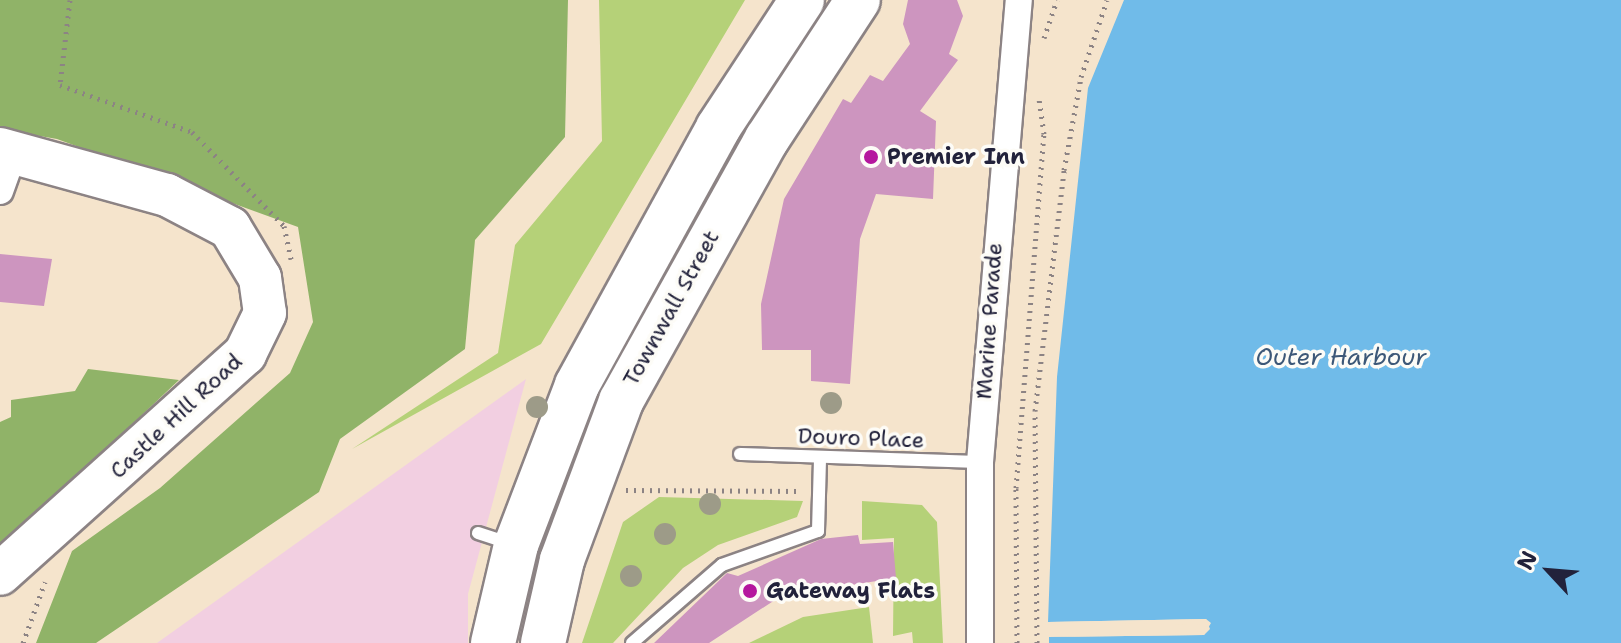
<!DOCTYPE html>
<html>
<head>
<meta charset="utf-8">
<style>
  body { margin:0 }
  #map { position:relative; width:1621px; height:643px; overflow:hidden; background:#f5e4cc; font-family:"Shantell Sans",sans-serif }
  div>[style] { position:absolute }
  .built>* { inset:0; background:#f2cfe1 }
  .green>* { inset:0; background:#b5d178 }
  .forest>* { inset:0; background:#90b368 }
  .water>* { inset:0; background:#70bbe9 }
  .pier>* { inset:0; background:#f5e4cc }
  .building>* { inset:0; background:#cd95bf }
  .path>* { height:5px; margin-top:-2.5px; transform-origin:0; background:repeating-linear-gradient(90deg,#8c8384 0 2px,transparent 0 8px) }
  .roads { filter:drop-shadow(2px 0 #8c8384) drop-shadow(-2px 0 #8c8384) drop-shadow(0 2px #8c8384) drop-shadow(0 -2px #8c8384) }
  .service>* { height:12px; margin:-6px; padding:0 6px; transform-origin:6px; border-radius:6px; background:#fff }
  .minor>* { height:26px; margin:-13px; padding:0 13px; transform-origin:13px; border-radius:13px; background:#fff }
  .primary>* { height:42px; margin:-21px; padding:0 21px; transform-origin:21px; border-radius:21px; background:#fff }
  .trunk>* { height:44px; margin:-22px; padding:0 22px; transform-origin:22px; border-radius:22px; background:#fff }
  .trees>* { width:22px; height:22px; margin:-11px; border-radius:50%; background:#9d9b88 }
  .dots>* { width:22px; height:22px; translate:-50% -50%; box-sizing:border-box; border:4px solid #fdfcf7; border-radius:50% }
  span { translate:-50% -50%; white-space:nowrap; text-align:center; line-height:1.15; -webkit-text-stroke:7px #fdfcf7; paint-order:stroke }
  .poi-label { font-size:22px; color:#22223b; font-weight:700 }
  .left { translate:0 -50%; text-align:left }
  .street-label { font-size:22px; color:#22223b }
  .water-label { font-size:24px; color:#3d5878; font-style:italic }
  .north { position:absolute; left:1509px; top:531px; width:80px; height:80px; -webkit-text-stroke:6px #fdfcf7; paint-order:stroke; rotate:296deg; font-size:22px; font-weight:700; line-height:32px; text-align:center; color:#22223b }
  .north::after { content:''; display:block; margin:auto; width:28px; height:36px; background:#22223b; clip-path:polygon(50% 0,100% 100%,50% 72%,0 100%) }
</style>
</head>
<body>
<div id="map">
  <div class="built">
    <div style="clip-path:polygon(526px 379px,468px 594px,468px 643px,157px 643px)"></div>
  </div>
  <div class="green">
    <div style="clip-path:polygon(599px 0,745px 0,541px 344px,352px 449px,498px 353px,515px 245px,602px 141px)"></div>
    <div style="clip-path:polygon(659px 497px,803px 501px,797px 517px,718px 545px,683px 568px,613px 643px,582px 643px,623px 522px)"></div>
    <div style="clip-path:polygon(862px 501px,922px 505px,937px 522px,943px 643px,913px 643px,912px 632px,893px 636px,894px 538px,862px 540px)"></div>
    <div style="clip-path:polygon(869px 607px,873px 643px,749px 643px,803px 617px)"></div>
  </div>
  <div class="forest">
    <div style="clip-path:polygon(0 0,568px 0,565px 137px,475px 240px,465px 349px,340px 439px,319px 492px,96px 643px,36px 643px,72px 551px,160px 488px,290px 373px,313px 322px,298px 227px,57px 139px,0 129px)"></div>
    <div style="clip-path:polygon(88px 369px,179px 380px,0 549px,0 422px,11px 417px,11px 400px,75px 391px)"></div>
  </div>
  <div class="water">
    <div style="clip-path:polygon(1124px 0,1621px 0,1621px 643px,1049px 643px,1049px 637px,1204px 635px,1210px 629px,1206px 619px,1048px 622px,1057px 377px,1088px 88px)"></div>
  </div>
  <div class="pier">
    <div style="clip-path:polygon(1206px 619px,1211px 623px,1204px 635px,1049px 637px,1203px 631px,1207px 625px,1048px 622px)"></div>
  </div>
  <div class="building">
    <div style="clip-path:polygon(908px 0,957px 0,963px 16px,949px 54px,958px 60px,920px 111px,936px 121px,933px 199px,876px 194px,860px 239px,850px 384px,811px 381px,811px 350px,762px 350px,761px 304px,784px 199px,843px 99px,851px 103px,870px 75px,883px 81px,910px 44px,903px 24px)"></div>
    <div style="clip-path:polygon(0 254px,52px 259px,44px 306px,0 302px)"></div>
    <div style="clip-path:polygon(858px 535px,860px 544px,893px 542px,896px 578px,781px 596px,709px 643px,654px 643px,727px 573px,738px 576px,821px 539px)"></div>
  </div>
  <div class="path">
    <div style="left:70px;top:0;width:86px;rotate:96.7deg"></div>
    <div style="left:60px;top:85px;width:140px;rotate:19.6deg"></div>
    <div style="left:192px;top:132px;width:132px;rotate:45.6deg"></div>
    <div style="left:284px;top:226px;width:34px;rotate:78deg"></div>
    <div style="left:1044px;top:38px;width:40px;rotate:-71.1deg"></div>
    <div style="left:626px;top:490px;width:174px;rotate:0.3deg"></div>
    <div style="left:23px;top:643px;width:65px;rotate:-70.2deg"></div>
    <div style="left:1017px;top:643px;width:155px;rotate:-90.4deg"></div>
    <div style="left:1016px;top:488px;width:355px;rotate:-85.5deg"></div>
    <div style="left:1044px;top:134px;width:36px;rotate:-98deg"></div>
    <div style="left:1037px;top:643px;width:232px;rotate:-90.5deg"></div>
    <div style="left:1035px;top:411px;width:243px;rotate:-83.1deg"></div>
    <div style="left:1064px;top:170px;width:95px;rotate:-79.6deg"></div>
    <div style="left:1081px;top:77px;width:81px;rotate:-71.3deg"></div>
  </div>
  <div class="roads">
    <div class="service">
      <div style="left:740px;top:454px;width:240px;rotate:1.9deg"></div>
      <div style="left:478px;top:533px;width:33px;rotate:18deg"></div>
      <div style="left:632px;top:643px;width:119px;rotate:-40.9deg"></div>
      <div style="left:722px;top:565px;width:102px;rotate:-19.5deg"></div>
      <div style="left:818px;top:531px;width:73px;rotate:-88.4deg"></div>
    </div>
    <div class="minor">
      <div style="left:0;top:191px;width:41px;rotate:-70.3deg"></div>
      <div style="left:980px;top:643px;width:181px;rotate:-90deg"></div>
      <div style="left:980px;top:462px;width:464px;rotate:-85.2deg"></div>
    </div>
    <div class="primary">
      <div style="left:0;top:149px;width:173px;rotate:15.4deg"></div>
      <div style="left:167px;top:195px;width:71px;rotate:27.6deg"></div>
      <div style="left:230px;top:228px;width:58px;rotate:59deg"></div>
      <div style="left:260px;top:278px;width:35px;rotate:82deg"></div>
      <div style="left:265px;top:313px;width:46px;rotate:116deg"></div>
      <div style="left:245px;top:354px;width:329px;rotate:138.1deg"></div>
    </div>
    <div class="trunk">
      <div style="left:493px;top:643px;width:101px;rotate:-76.8deg"></div>
      <div style="left:516px;top:545px;width:171px;rotate:-69.1deg"></div>
      <div style="left:577px;top:385px;width:293px;rotate:-61.2deg"></div>
      <div style="left:718px;top:128px;width:153px;rotate:-56.7deg"></div>
      <div style="left:543px;top:643px;width:85px;rotate:-77.1deg"></div>
      <div style="left:562px;top:560px;width:170px;rotate:-69.6deg"></div>
      <div style="left:621px;top:401px;width:300px;rotate:-60.9deg"></div>
      <div style="left:767px;top:139px;width:166px;rotate:-56.8deg"></div>
    </div>
  </div>
  <div class="trees">
    <div style="left:831px;top:403px"></div>
    <div style="left:537px;top:407px"></div>
    <div style="left:710px;top:504px"></div>
    <div style="left:665px;top:534px"></div>
    <div style="left:631px;top:576px"></div>
  </div>
  <div class="dots">
    <div style="left:871px;top:157px;background:#b5179e"></div>
    <div style="left:750px;top:591px;background:#b5179e"></div>
  </div>
  <div class="poi-label">
    <span class="left" style="left:887px;top:157px">Premier Inn</span>
    <span class="left" style="left:766px;top:591px">Gateway Flats</span>
  </div>
  <div class="street-label">
    <span style="left:671px;top:308px;rotate:-61deg">Townwall Street</span>
    <span style="left:989px;top:321px;rotate:-86deg">Marine Parade</span>
    <span style="left:176px;top:416px;rotate:-43deg">Castle Hill Road</span>
    <span style="left:861px;top:438px;rotate:2deg">Douro Place</span>
  </div>
  <div class="water-label">
    <span style="left:1341px;top:358px">Outer Harbour</span>
  </div>
  <div class="north">N</div>
</div>
</body>
</html>
